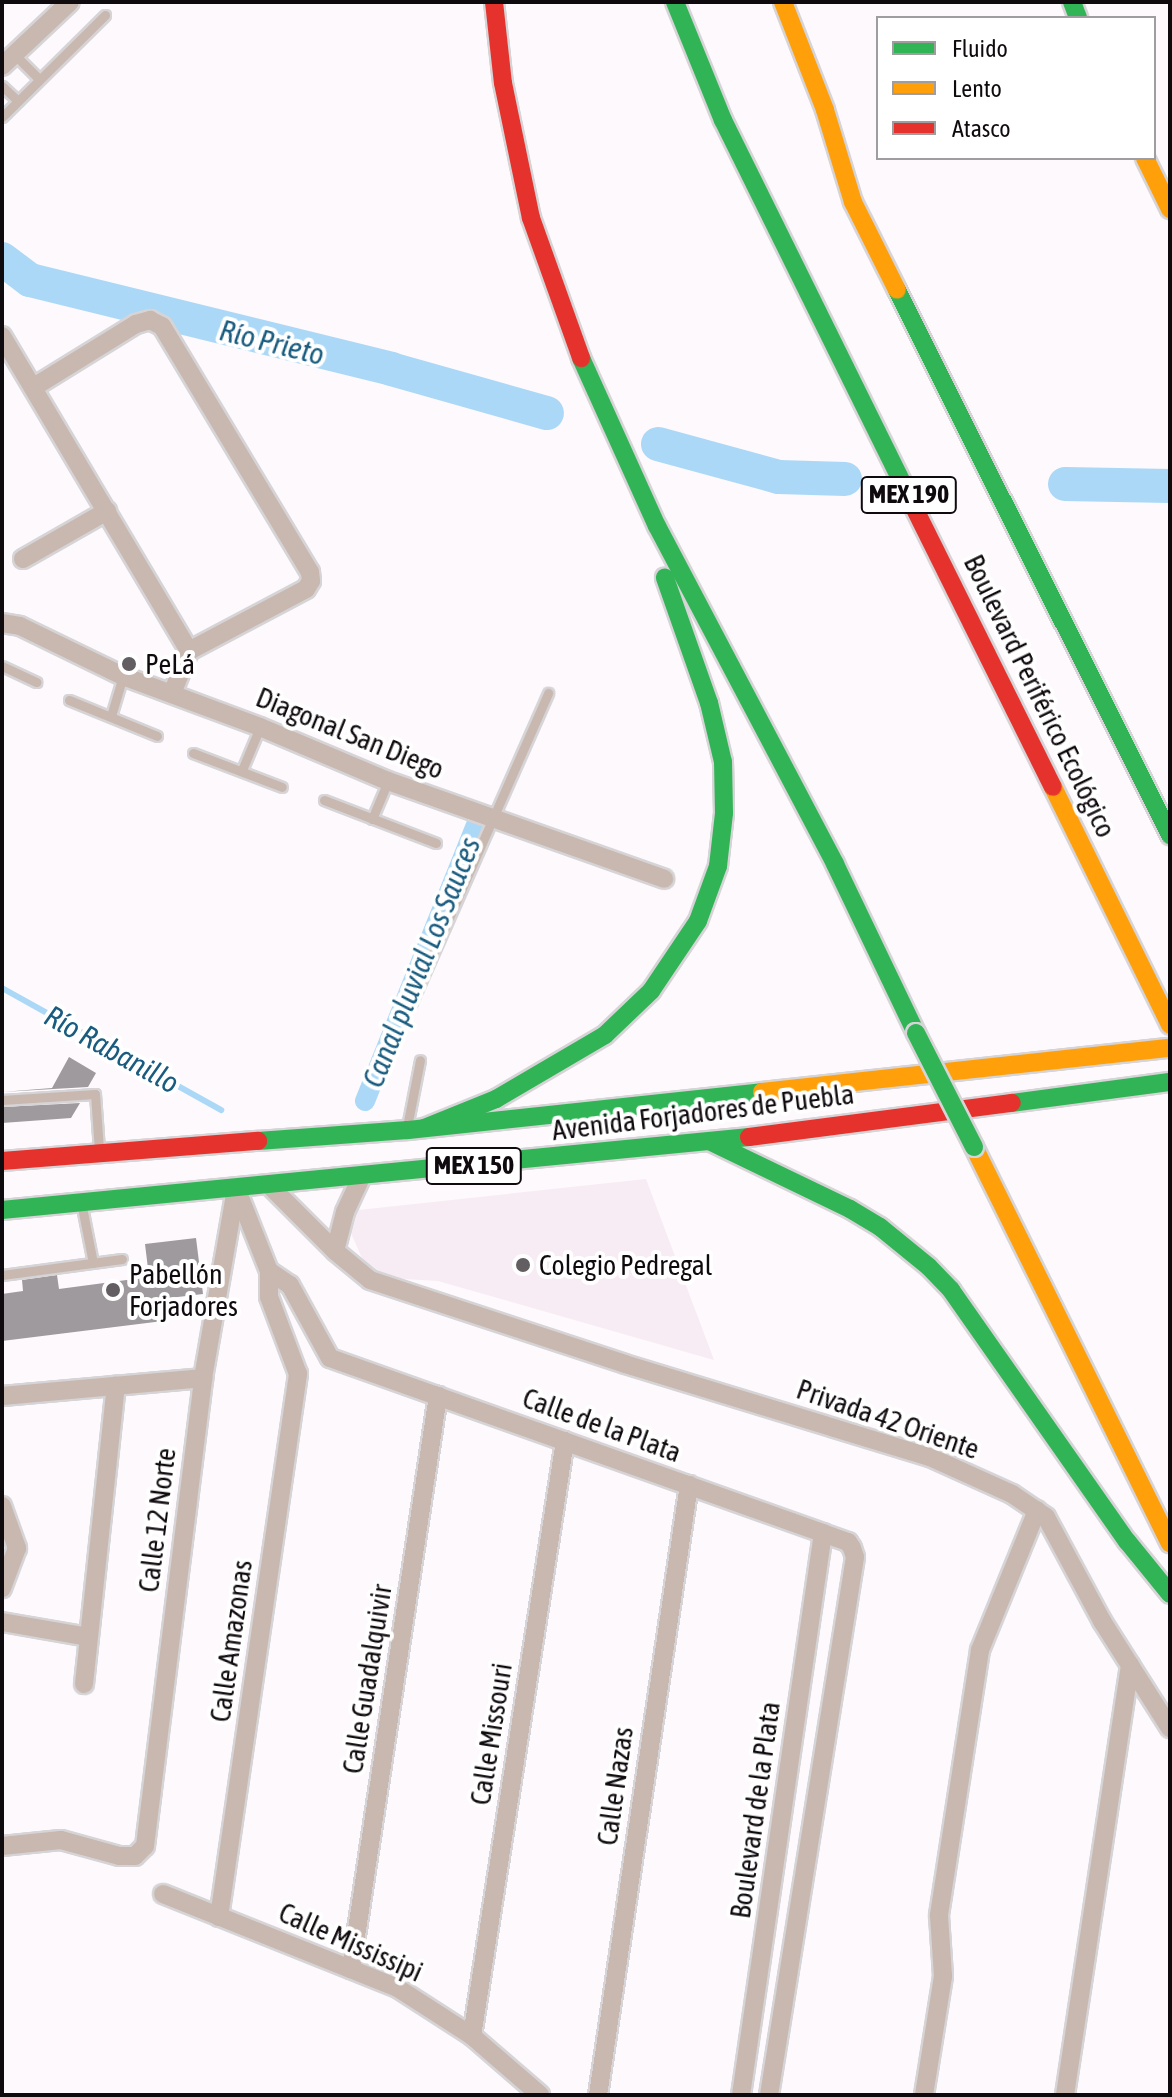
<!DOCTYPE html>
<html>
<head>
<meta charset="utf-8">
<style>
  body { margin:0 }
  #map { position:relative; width:1172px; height:2097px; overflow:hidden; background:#fdf9fc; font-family:"Asap Condensed",sans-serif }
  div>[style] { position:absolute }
  .education>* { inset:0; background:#f7ecf3 }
  .stream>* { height:6px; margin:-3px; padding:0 3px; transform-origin:3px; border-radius:3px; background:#aad8f6 }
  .canal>* { height:20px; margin:-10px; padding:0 10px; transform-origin:10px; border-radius:10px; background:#aad8f6 }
  .river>* { height:34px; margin:-17px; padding:0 17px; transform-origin:17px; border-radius:17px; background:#aad8f6 }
  .building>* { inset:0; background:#9f9a9e }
  .roads { filter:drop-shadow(2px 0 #d6d4d6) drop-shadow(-2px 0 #d6d4d6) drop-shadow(0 2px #d6d4d6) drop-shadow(0 -2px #d6d4d6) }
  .lane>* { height:9px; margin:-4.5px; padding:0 4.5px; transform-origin:4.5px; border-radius:4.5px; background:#c8b8af }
  .street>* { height:18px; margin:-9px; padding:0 9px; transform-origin:9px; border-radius:9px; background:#c8b8af }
  .fast>* { height:18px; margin:-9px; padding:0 9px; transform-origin:9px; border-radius:9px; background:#30b455 }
  .slow>* { height:18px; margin:-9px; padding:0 9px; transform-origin:9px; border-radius:9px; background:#ff9f0a }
  .jam>* { height:18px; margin:-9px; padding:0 9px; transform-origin:9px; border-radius:9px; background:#e5322d }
  .bridges { filter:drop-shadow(2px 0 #d6d4d6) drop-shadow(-2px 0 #d6d4d6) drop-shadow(0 2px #d6d4d6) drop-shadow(0 -2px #d6d4d6) }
  .fast-bridge>* { height:18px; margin:-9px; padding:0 9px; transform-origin:9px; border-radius:9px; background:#30b455 }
  .dots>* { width:22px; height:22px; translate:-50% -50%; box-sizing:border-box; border:4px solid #fff; border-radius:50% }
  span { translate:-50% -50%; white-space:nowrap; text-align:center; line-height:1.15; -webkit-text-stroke:8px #fff; paint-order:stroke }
  .shield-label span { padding:2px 6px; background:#fff; border:2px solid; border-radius:6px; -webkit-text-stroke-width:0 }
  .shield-label { font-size:26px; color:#0f0a0e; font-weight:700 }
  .poi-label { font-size:28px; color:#0f0a0e }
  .left { translate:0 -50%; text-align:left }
  .street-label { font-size:28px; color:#0f0a0e }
  .water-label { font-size:30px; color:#195c7f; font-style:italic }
  .frame { position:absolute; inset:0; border:4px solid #0f0a0e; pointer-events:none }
  .legend { position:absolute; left:876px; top:16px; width:280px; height:144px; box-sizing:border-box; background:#fff; border:2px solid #9f9d9f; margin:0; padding:10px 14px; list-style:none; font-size:24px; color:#0f0a0e }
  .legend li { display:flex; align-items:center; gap:16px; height:40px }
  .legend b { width:40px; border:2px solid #9f9d9f }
</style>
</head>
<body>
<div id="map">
  <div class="education">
    <div style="clip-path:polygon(646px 1179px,714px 1360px,438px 1281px,387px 1278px,374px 1271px,362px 1258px,350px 1231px,349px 1211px)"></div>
  </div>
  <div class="stream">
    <div style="left:2px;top:988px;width:251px;rotate:29.1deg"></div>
  </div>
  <div class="canal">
    <div style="left:365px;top:1101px;width:300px;rotate:-68.1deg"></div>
  </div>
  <div class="river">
    <div style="left:2px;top:259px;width:35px;rotate:37deg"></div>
    <div style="left:30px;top:280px;width:372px;rotate:13.8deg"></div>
    <div style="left:391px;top:369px;width:162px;rotate:15.8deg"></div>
    <div style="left:658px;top:444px;width:125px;rotate:15.3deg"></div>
    <div style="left:779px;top:477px;width:66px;rotate:1.7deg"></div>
    <div style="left:1065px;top:484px;width:105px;rotate:1.1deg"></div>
  </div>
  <div class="building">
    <div style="clip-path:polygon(69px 1057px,96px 1073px,88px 1087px,2px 1092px,52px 1088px)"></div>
    <div style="clip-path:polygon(80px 1103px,71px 1118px,2px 1123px,2px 1107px)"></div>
    <div style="clip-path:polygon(196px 1238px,203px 1294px,161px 1299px,163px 1321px,2px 1341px,2px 1294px,23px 1291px,22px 1280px,57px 1275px,59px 1289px,149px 1277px,145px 1244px)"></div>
  </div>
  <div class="roads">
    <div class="lane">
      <div style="left:14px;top:54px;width:35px;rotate:45deg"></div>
      <div style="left:2px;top:86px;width:22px;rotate:43deg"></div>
      <div style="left:2px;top:117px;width:145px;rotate:-44.7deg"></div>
      <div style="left:2px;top:666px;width:38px;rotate:25deg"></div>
      <div style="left:69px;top:700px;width:95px;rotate:22.2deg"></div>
      <div style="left:111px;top:716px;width:42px;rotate:-73.3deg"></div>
      <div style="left:193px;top:753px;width:95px;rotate:20.9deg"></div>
      <div style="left:242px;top:770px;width:47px;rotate:-67.3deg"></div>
      <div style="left:324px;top:800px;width:120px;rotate:21deg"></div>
      <div style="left:372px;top:819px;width:41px;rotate:-67.2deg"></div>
      <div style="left:411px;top:1004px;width:340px;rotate:-66.2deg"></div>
      <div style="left:2px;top:1100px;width:93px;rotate:-3.7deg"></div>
      <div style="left:95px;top:1094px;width:56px;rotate:85.9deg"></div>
      <div style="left:407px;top:1127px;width:68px;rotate:-79deg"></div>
      <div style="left:82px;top:1207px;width:57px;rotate:78.9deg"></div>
      <div style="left:2px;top:1275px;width:121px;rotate:-7.6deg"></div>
    </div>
    <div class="street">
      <div style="left:2px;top:66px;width:93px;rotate:-43.3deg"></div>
      <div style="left:2px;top:336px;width:366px;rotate:59.3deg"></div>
      <div style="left:189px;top:651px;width:46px;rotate:111.6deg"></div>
      <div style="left:34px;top:387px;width:120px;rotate:-31.7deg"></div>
      <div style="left:136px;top:324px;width:15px;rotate:-16deg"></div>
      <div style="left:150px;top:320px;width:13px;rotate:27deg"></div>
      <div style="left:162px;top:326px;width:287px;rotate:59deg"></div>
      <div style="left:310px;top:572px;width:9px;rotate:84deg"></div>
      <div style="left:311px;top:581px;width:9px;rotate:122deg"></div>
      <div style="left:306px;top:589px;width:132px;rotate:152.1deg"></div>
      <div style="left:23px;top:559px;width:97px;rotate:-29.7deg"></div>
      <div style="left:2px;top:623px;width:18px;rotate:9deg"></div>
      <div style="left:20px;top:626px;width:114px;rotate:25.9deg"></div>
      <div style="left:123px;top:676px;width:146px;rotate:20.4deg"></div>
      <div style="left:260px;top:727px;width:139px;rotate:22.9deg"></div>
      <div style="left:388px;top:781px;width:293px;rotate:19.5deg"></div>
      <div style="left:269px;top:1185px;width:93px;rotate:45deg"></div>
      <div style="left:335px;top:1251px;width:45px;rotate:39.6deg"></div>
      <div style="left:370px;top:1280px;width:268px;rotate:18.2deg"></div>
      <div style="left:625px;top:1364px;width:319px;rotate:17deg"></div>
      <div style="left:930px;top:1457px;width:90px;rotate:24.3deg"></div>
      <div style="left:1012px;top:1494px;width:41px;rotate:34.1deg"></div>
      <div style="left:1046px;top:1517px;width:118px;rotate:61.7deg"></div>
      <div style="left:1102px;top:1621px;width:127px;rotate:57.6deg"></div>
      <div style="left:335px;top:1251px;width:40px;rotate:-75.6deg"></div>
      <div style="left:345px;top:1212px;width:38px;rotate:-65deg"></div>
      <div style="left:269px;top:1271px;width:25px;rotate:34deg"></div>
      <div style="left:290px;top:1285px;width:83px;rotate:61.3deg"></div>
      <div style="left:330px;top:1358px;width:550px;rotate:19.56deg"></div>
      <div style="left:848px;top:1542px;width:7px;rotate:56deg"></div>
      <div style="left:852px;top:1548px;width:9px;rotate:72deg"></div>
      <div style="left:855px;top:1557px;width:545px;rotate:99.08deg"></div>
      <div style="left:2px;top:1396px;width:202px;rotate:-5.1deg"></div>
      <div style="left:2px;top:1506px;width:45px;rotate:70.3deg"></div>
      <div style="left:17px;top:1548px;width:43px;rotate:110.6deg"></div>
      <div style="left:2px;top:1622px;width:87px;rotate:9.9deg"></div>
      <div style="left:84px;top:1684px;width:300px;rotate:-83.9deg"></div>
      <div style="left:2px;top:1846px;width:59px;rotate:-5.8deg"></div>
      <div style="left:61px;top:1840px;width:60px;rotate:15.4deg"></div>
      <div style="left:119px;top:1856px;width:16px"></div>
      <div style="left:135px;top:1856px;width:14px;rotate:-45deg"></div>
      <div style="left:145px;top:1846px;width:472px;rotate:-82.9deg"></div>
      <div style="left:203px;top:1378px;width:193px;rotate:-80.1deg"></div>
      <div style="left:163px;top:1894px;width:251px;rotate:21.8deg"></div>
      <div style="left:396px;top:1987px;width:90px;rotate:32.8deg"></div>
      <div style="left:472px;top:2036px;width:90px;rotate:40.9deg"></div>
      <div style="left:219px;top:1917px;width:549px;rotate:-81.72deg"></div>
      <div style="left:298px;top:1374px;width:82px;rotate:-110.6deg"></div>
      <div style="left:269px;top:1297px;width:26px;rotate:-90deg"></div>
      <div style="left:269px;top:1271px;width:87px;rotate:-111.6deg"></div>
      <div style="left:351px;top:1969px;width:580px;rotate:-81.37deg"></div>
      <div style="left:472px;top:2036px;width:602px;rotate:-81.12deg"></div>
      <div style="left:598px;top:2095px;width:617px;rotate:-81.52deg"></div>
      <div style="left:741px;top:2095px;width:568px;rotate:-81.7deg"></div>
      <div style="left:924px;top:2095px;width:121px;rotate:-80.9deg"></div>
      <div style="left:943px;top:1976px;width:61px;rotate:-93.8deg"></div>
      <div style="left:939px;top:1915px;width:268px;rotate:-81.2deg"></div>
      <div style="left:980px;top:1650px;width:151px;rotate:-67.8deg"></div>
      <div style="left:1065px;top:2095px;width:435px;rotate:-81.4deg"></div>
    </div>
    <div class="fast">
      <div style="left:675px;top:2px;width:127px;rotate:67.9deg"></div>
      <div style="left:723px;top:120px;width:407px;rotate:63.7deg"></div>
      <div style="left:1072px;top:2px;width:17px;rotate:69deg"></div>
      <div style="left:897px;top:290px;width:610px;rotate:63.39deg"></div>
      <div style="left:581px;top:358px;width:184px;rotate:65.7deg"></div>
      <div style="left:657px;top:526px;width:382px;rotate:62.2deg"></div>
      <div style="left:835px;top:864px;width:187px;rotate:64.4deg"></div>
      <div style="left:1012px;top:1103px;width:159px;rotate:-7.6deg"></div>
      <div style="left:424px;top:1128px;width:78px;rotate:-21.9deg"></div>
      <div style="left:496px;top:1099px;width:126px;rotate:-30.4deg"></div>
      <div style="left:605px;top:1035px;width:64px;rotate:-43.7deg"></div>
      <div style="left:651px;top:991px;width:84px;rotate:-56.1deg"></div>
      <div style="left:698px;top:921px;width:59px;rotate:-70deg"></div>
      <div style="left:718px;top:866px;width:53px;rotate:-83.5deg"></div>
      <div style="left:724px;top:813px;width:51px;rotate:-91.1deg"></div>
      <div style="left:723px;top:762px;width:61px;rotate:-103.3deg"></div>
      <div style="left:709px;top:703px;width:133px;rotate:-109.4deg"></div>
      <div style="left:258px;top:1141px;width:150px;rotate:-4.2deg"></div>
      <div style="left:408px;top:1130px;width:356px;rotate:-6.1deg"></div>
      <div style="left:711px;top:1142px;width:154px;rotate:25.7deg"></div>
      <div style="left:850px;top:1209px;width:35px;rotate:31deg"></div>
      <div style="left:880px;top:1227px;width:63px;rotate:39.2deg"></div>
      <div style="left:929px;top:1267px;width:32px;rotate:46deg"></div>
      <div style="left:951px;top:1290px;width:307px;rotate:55deg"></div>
      <div style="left:1127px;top:1541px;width:68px;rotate:50.9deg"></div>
      <div style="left:2px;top:1210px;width:751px;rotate:-5.58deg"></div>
    </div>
    <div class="slow">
      <div style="left:783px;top:2px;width:116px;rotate:68.7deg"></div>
      <div style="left:825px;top:110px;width:96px;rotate:73.1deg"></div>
      <div style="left:853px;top:202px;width:98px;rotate:63.4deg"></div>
      <div style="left:1145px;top:158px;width:57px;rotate:63.9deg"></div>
      <div style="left:1053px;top:787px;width:265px;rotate:63.8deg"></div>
      <div style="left:762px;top:1092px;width:410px;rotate:-6.2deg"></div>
      <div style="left:974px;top:1147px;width:442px;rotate:63.7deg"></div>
    </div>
    <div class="jam">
      <div style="left:494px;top:2px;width:81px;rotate:83.7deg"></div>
      <div style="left:503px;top:83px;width:138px;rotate:78.3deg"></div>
      <div style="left:531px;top:218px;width:149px;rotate:70.3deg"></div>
      <div style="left:903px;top:485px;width:337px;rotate:63.6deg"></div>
      <div style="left:749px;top:1137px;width:265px;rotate:-7.4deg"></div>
      <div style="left:2px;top:1161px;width:257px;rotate:-4.5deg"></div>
    </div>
  </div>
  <div class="bridges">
    <div class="fast-bridge">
      <div style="left:916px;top:1033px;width:128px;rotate:63deg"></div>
    </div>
  </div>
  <div class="dots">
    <div style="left:129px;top:664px;background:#625e61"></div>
    <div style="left:523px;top:1265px;background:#625e61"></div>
    <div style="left:113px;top:1290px;background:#625e61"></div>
  </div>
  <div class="shield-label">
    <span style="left:909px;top:495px">MEX 190</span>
    <span style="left:474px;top:1166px">MEX 150</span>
  </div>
  <div class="poi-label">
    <span class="left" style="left:145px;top:664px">PeLá</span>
    <span class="left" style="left:539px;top:1265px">Colegio Pedregal</span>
    <span class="left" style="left:129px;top:1290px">Pabellón<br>Forjadores</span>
  </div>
  <div class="street-label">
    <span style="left:1040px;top:696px;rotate:64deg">Boulevard Periférico Ecológico</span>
    <span style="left:350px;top:733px;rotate:22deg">Diagonal San Diego</span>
    <span style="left:703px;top:1112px;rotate:-7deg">Avenida Forjadores de Puebla</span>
    <span style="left:888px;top:1419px;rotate:19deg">Privada 42 Oriente</span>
    <span style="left:602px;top:1425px;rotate:20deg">Calle de la Plata</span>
    <span style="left:157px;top:1520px;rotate:-83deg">Calle 12 Norte</span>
    <span style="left:231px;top:1641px;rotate:-82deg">Calle Amazonas</span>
    <span style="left:367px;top:1679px;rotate:-81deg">Calle Guadalquivir</span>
    <span style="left:491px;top:1734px;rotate:-81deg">Calle Missouri</span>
    <span style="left:615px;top:1786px;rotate:-82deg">Calle Nazas</span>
    <span style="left:755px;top:1810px;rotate:-82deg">Boulevard de la Plata</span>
    <span style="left:351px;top:1942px;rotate:24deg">Calle Mississipi</span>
  </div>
  <div class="water-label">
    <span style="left:272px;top:342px;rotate:14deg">Río Prieto</span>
    <span style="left:421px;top:962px;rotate:-68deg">Canal pluvial Los Sauces</span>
    <span style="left:112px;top:1049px;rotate:29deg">Río Rabanillo</span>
  </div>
  <div class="frame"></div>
  <ul class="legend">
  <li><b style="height:10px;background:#30b455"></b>Fluido</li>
  <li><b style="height:10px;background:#ff9f0a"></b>Lento</li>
  <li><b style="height:10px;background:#e5322d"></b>Atasco</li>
  </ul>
</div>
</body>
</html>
